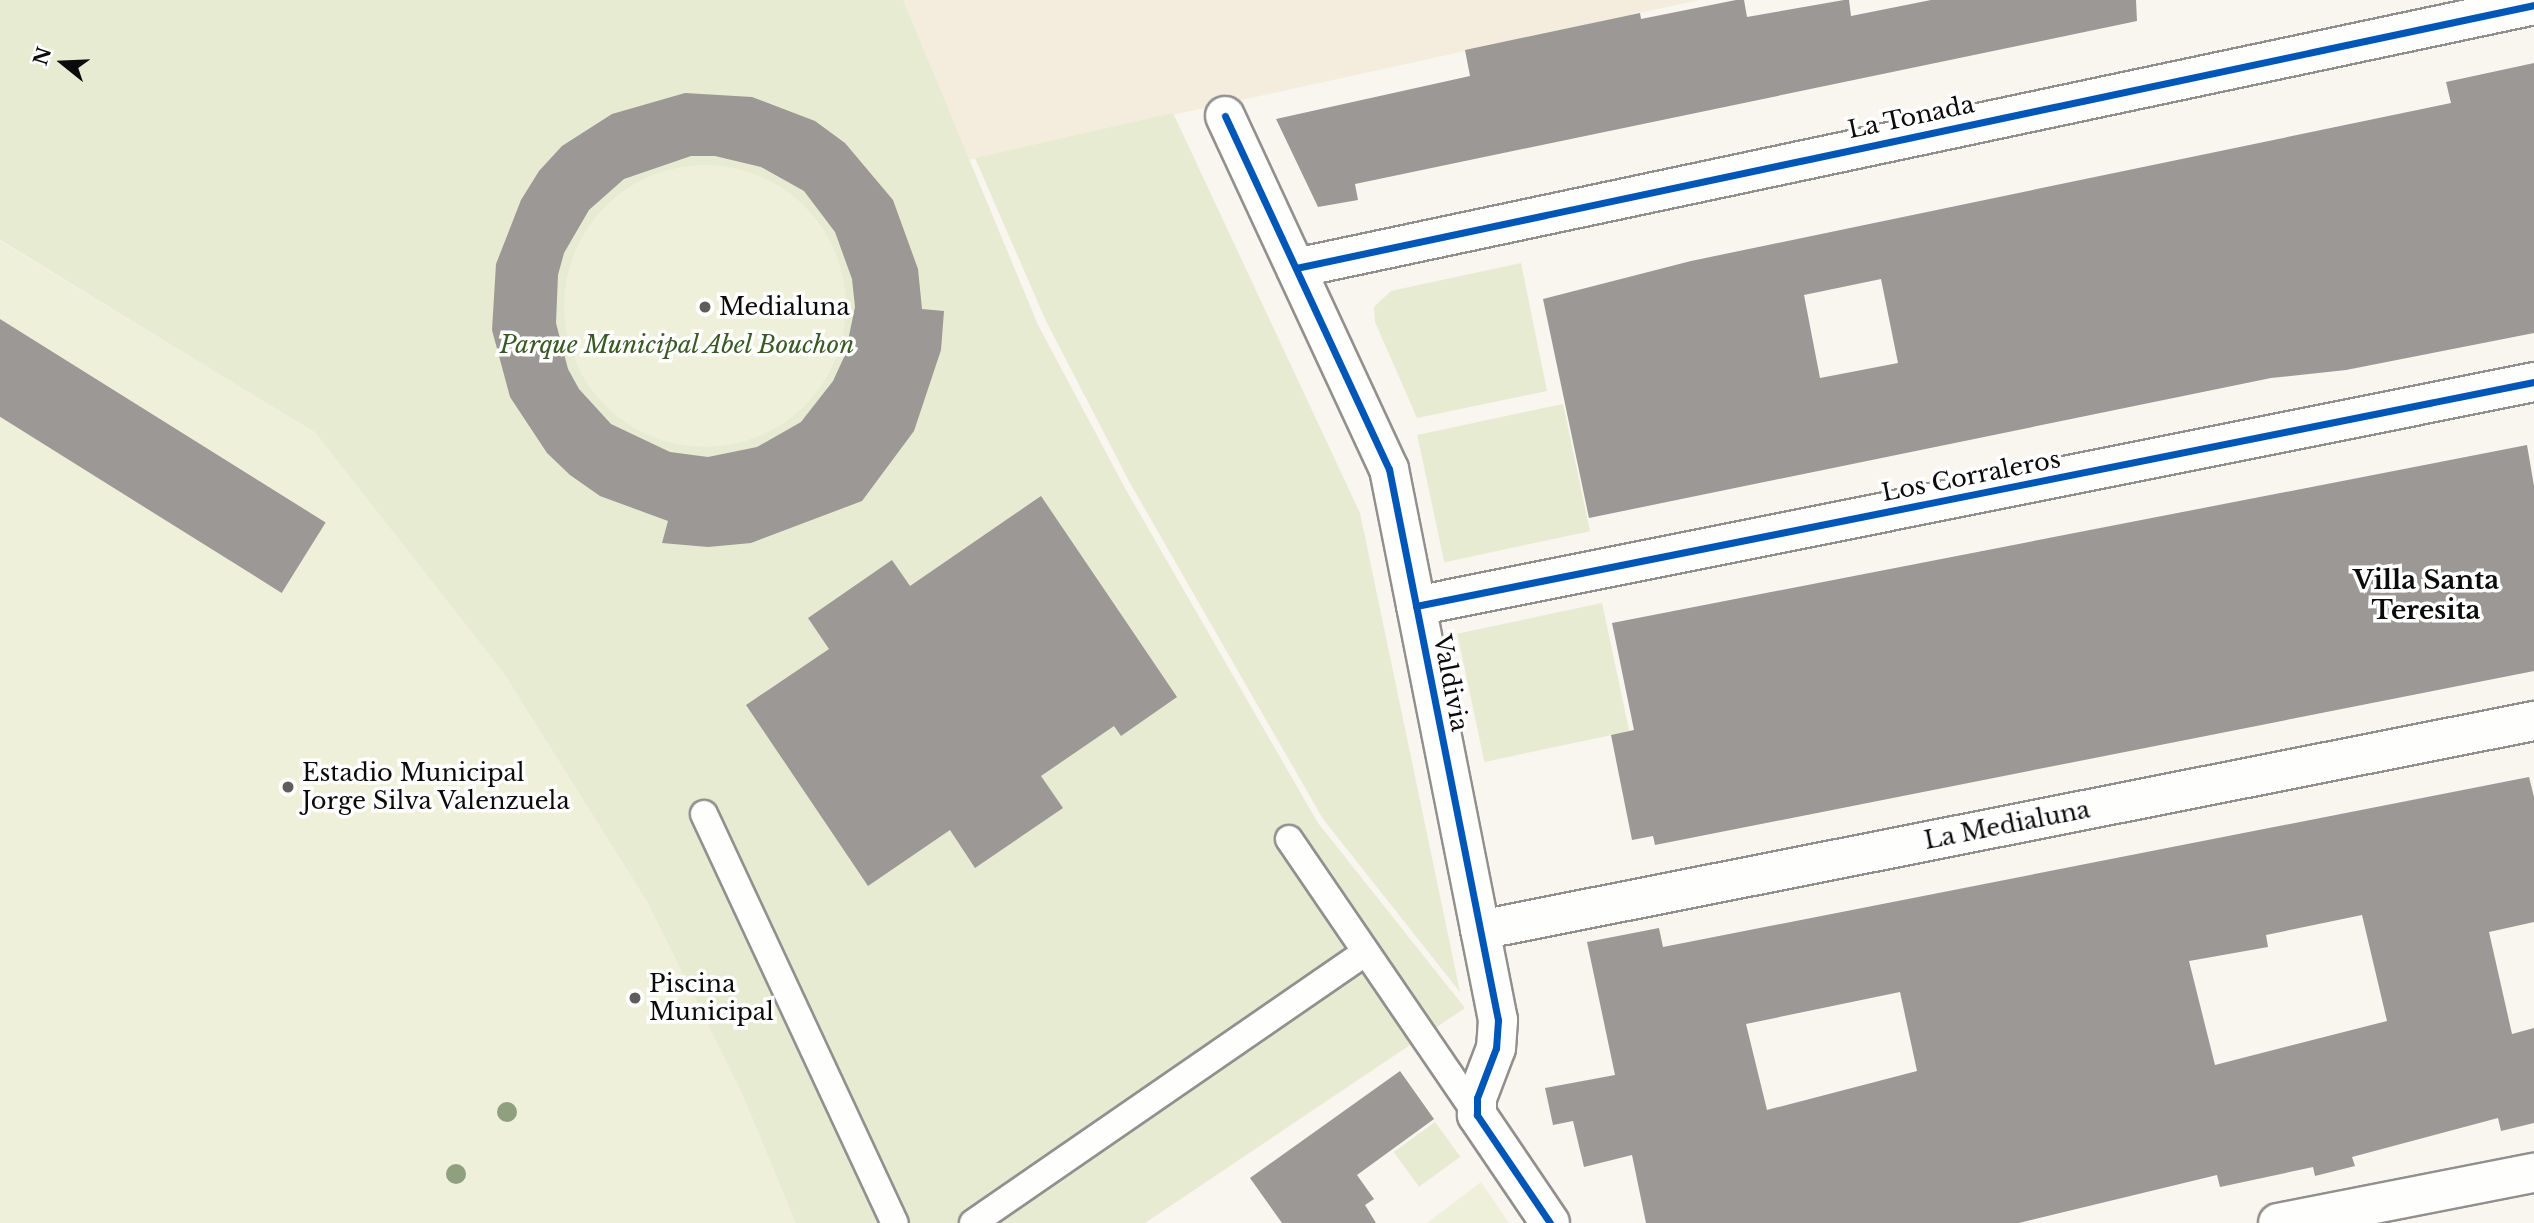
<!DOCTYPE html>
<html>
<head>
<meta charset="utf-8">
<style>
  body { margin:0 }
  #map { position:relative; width:2534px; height:1223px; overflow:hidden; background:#f9f5ef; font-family:"Libre Baskerville",serif }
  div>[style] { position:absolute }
  .farmland>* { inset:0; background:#f4eddd }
  .green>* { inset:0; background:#e6ebd1; transform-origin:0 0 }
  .pitch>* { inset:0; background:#eef0da }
  .round { border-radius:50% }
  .building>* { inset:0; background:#9c9895; transform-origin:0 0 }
  .roads { filter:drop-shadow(2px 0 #92908e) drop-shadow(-2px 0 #92908e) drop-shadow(0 2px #92908e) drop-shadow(0 -2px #92908e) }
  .lane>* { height:26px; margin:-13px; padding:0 13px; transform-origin:13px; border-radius:13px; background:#fefefd }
  .street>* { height:38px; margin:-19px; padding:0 19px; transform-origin:19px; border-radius:19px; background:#fefefd }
  .cycleway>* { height:7px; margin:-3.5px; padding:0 3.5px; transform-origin:3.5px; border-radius:3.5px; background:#0057b8 }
  .trees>* { width:20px; height:20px; margin:-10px; border-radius:50%; background:#8fa07f }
  .dots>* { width:19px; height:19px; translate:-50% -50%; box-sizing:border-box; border:4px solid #fff; border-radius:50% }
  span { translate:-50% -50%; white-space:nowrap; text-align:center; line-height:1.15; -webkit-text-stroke:7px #fff; paint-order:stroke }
  .street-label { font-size:24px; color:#0b0b0b }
  .poi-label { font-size:24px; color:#0b0b0b }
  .left { translate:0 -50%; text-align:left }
  .park-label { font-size:24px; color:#395a23; font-style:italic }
  .neighbourhood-label { font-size:26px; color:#0b0b0b; font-weight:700 }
  .north { position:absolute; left:28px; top:28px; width:70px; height:70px; -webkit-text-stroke:5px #fff; paint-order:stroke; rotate:288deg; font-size:19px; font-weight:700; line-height:28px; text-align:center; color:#0b0b0b }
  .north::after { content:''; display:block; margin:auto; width:24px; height:32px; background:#0b0b0b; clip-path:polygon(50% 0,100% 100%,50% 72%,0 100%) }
</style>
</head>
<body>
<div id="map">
  <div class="farmland">
    <div style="clip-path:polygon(903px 0,1699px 0,967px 160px)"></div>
  </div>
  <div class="green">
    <div style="clip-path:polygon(0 0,903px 0,1038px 325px,1126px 490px,1318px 823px,1465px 1008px,1145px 1223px,403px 1223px,315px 433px,0 240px)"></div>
    <div style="clip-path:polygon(1173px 113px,1360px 513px,1460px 992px,1323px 819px,1130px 483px,1046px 321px,975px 158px)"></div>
    <div style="clip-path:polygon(1521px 263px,1547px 391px,1417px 418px,1375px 322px,1374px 307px,1391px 291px)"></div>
    <div style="left:1563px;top:404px;width:130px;height:149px;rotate:78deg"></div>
    <div style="left:1602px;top:603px;width:131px;height:148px;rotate:78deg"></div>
    <div style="left:1435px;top:1122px;width:43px;height:51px;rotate:54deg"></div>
  </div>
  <div class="pitch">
    <div class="round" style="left:564px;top:165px;width:282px;height:282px"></div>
    <div style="clip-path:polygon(0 241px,315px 432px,504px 673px,647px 901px,743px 1095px,796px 1223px,0 1223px)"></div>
    <div style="clip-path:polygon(1481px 1182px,1509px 1223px,1427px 1223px)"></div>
  </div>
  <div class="building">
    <div style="clip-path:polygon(1736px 0,1744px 0,1747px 17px,1844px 0,1849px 0,1851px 16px,1931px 0,2136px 0,2137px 21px,1355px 184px,1358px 200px,1318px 207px,1276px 119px,1470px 76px,1465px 50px,1640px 13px,1641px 19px)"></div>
    <div style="clip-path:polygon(evenodd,2534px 63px,2534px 333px,2346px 370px,2271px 378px,1589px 518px,1543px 299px,1691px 261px,2451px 103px,2446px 82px,2534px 63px,1881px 279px,1898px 363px,1820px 378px,1804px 295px,1881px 279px)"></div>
    <div style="clip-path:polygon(evenodd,685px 93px,752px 97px,815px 121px,845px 143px,893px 200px,918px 269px,922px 309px,944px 311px,941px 350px,914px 431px,862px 501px,751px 543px,708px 547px,662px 543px,668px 521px,600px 496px,570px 475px,547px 453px,510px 397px,492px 330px,496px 264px,521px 200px,539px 171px,562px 146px,612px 114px,685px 93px,691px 156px,715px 156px,761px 167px,804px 191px,835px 232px,852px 279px,855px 307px,845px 355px,833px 381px,801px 422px,757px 447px,708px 457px,670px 452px,611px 424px,579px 389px,568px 369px,556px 323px,558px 275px,564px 253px,589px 210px,624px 179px,691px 156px)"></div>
    <div style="left:0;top:319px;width:384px;height:83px;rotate:32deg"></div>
    <div style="clip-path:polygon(2527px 445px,2534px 486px,2534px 671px,1655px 845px,1653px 836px,1632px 840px,1611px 735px,1634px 730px,1612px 623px)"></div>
    <div style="clip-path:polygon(1041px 496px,1177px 697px,1121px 736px,1114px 726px,1041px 776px,1063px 808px,975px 868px,950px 830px,868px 886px,746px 705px,829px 649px,808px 618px,892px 560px,910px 586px)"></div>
    <div style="clip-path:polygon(evenodd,2529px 777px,2534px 797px,2534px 922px,2489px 932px,2512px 1034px,2534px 1028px,2534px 1123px,2501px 1131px,2498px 1118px,2352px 1157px,2355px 1166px,2315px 1176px,2313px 1167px,2220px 1187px,2217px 1175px,2019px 1223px,1646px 1223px,1632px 1155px,1584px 1167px,1573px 1121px,1553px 1125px,1545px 1088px,1615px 1075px,1587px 942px,1659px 928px,1663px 947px,2529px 777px,2362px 915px,2387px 1021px,2215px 1065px,2189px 961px,2268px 947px,2266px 935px,2362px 915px,2529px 777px,1900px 992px,1917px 1071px,1767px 1110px,1746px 1024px,1900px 992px)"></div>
    <div style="clip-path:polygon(1400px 1071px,1434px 1119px,1357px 1175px,1374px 1199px,1365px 1205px,1376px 1223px,1282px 1223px,1250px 1178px)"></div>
  </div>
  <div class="roads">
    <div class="lane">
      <div style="left:704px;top:814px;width:451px;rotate:65deg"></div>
      <div style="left:1289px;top:839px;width:334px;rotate:55.7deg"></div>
      <div style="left:973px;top:1223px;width:474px;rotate:-34.6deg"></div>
    </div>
    <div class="street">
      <div style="left:1225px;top:116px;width:389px;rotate:65.1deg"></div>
      <div style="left:1389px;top:469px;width:562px;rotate:78.81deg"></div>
      <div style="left:1498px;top:1020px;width:28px;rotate:94deg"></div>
      <div style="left:1496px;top:1048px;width:53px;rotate:110.8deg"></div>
      <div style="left:1477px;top:1098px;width:17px;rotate:90deg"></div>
      <div style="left:1477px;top:1115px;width:130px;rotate:55.9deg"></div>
      <div style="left:1296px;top:268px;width:1266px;rotate:-11.99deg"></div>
      <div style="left:1416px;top:606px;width:1140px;rotate:-11.33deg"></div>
      <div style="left:1480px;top:930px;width:1075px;rotate:-11.22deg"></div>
      <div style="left:2278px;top:1223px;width:261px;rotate:-11.1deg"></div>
    </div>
  </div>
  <div class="cycleway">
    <div style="left:1225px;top:116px;width:389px;rotate:65.1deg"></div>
    <div style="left:1389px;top:469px;width:562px;rotate:78.81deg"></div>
    <div style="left:1498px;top:1020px;width:28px;rotate:94deg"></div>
    <div style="left:1496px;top:1048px;width:53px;rotate:110.8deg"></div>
    <div style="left:1477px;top:1098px;width:17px;rotate:90deg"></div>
    <div style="left:1477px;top:1115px;width:130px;rotate:55.9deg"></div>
    <div style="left:1296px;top:268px;width:1266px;rotate:-11.99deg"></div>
    <div style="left:1416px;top:606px;width:1140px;rotate:-11.33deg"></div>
  </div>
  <div class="trees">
    <div style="left:507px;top:1112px"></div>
    <div style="left:456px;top:1174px"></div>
  </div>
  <div class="dots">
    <div style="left:705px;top:307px;background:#5e5d5b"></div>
    <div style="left:288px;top:787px;background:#5e5d5b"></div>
    <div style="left:635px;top:998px;background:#5e5d5b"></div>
  </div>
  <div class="street-label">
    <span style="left:1911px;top:117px;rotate:-12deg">La Tonada</span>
    <span style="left:1971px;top:476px;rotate:-11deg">Los Corraleros</span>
    <span style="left:1451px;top:683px;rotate:79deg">Valdivia</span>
    <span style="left:2007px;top:825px;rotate:-11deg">La Medialuna</span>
  </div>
  <div class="poi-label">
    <span class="left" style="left:719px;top:307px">Medialuna</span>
    <span class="left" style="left:302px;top:787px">Estadio Municipal<br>Jorge Silva Valenzuela</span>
    <span class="left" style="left:649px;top:998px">Piscina<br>Municipal</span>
  </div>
  <div class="park-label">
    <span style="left:677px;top:345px">Parque Municipal Abel Bouchon</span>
  </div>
  <div class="neighbourhood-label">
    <span style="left:2426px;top:596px">Villa Santa<br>Teresita</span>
  </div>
  <div class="north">N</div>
</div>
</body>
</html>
